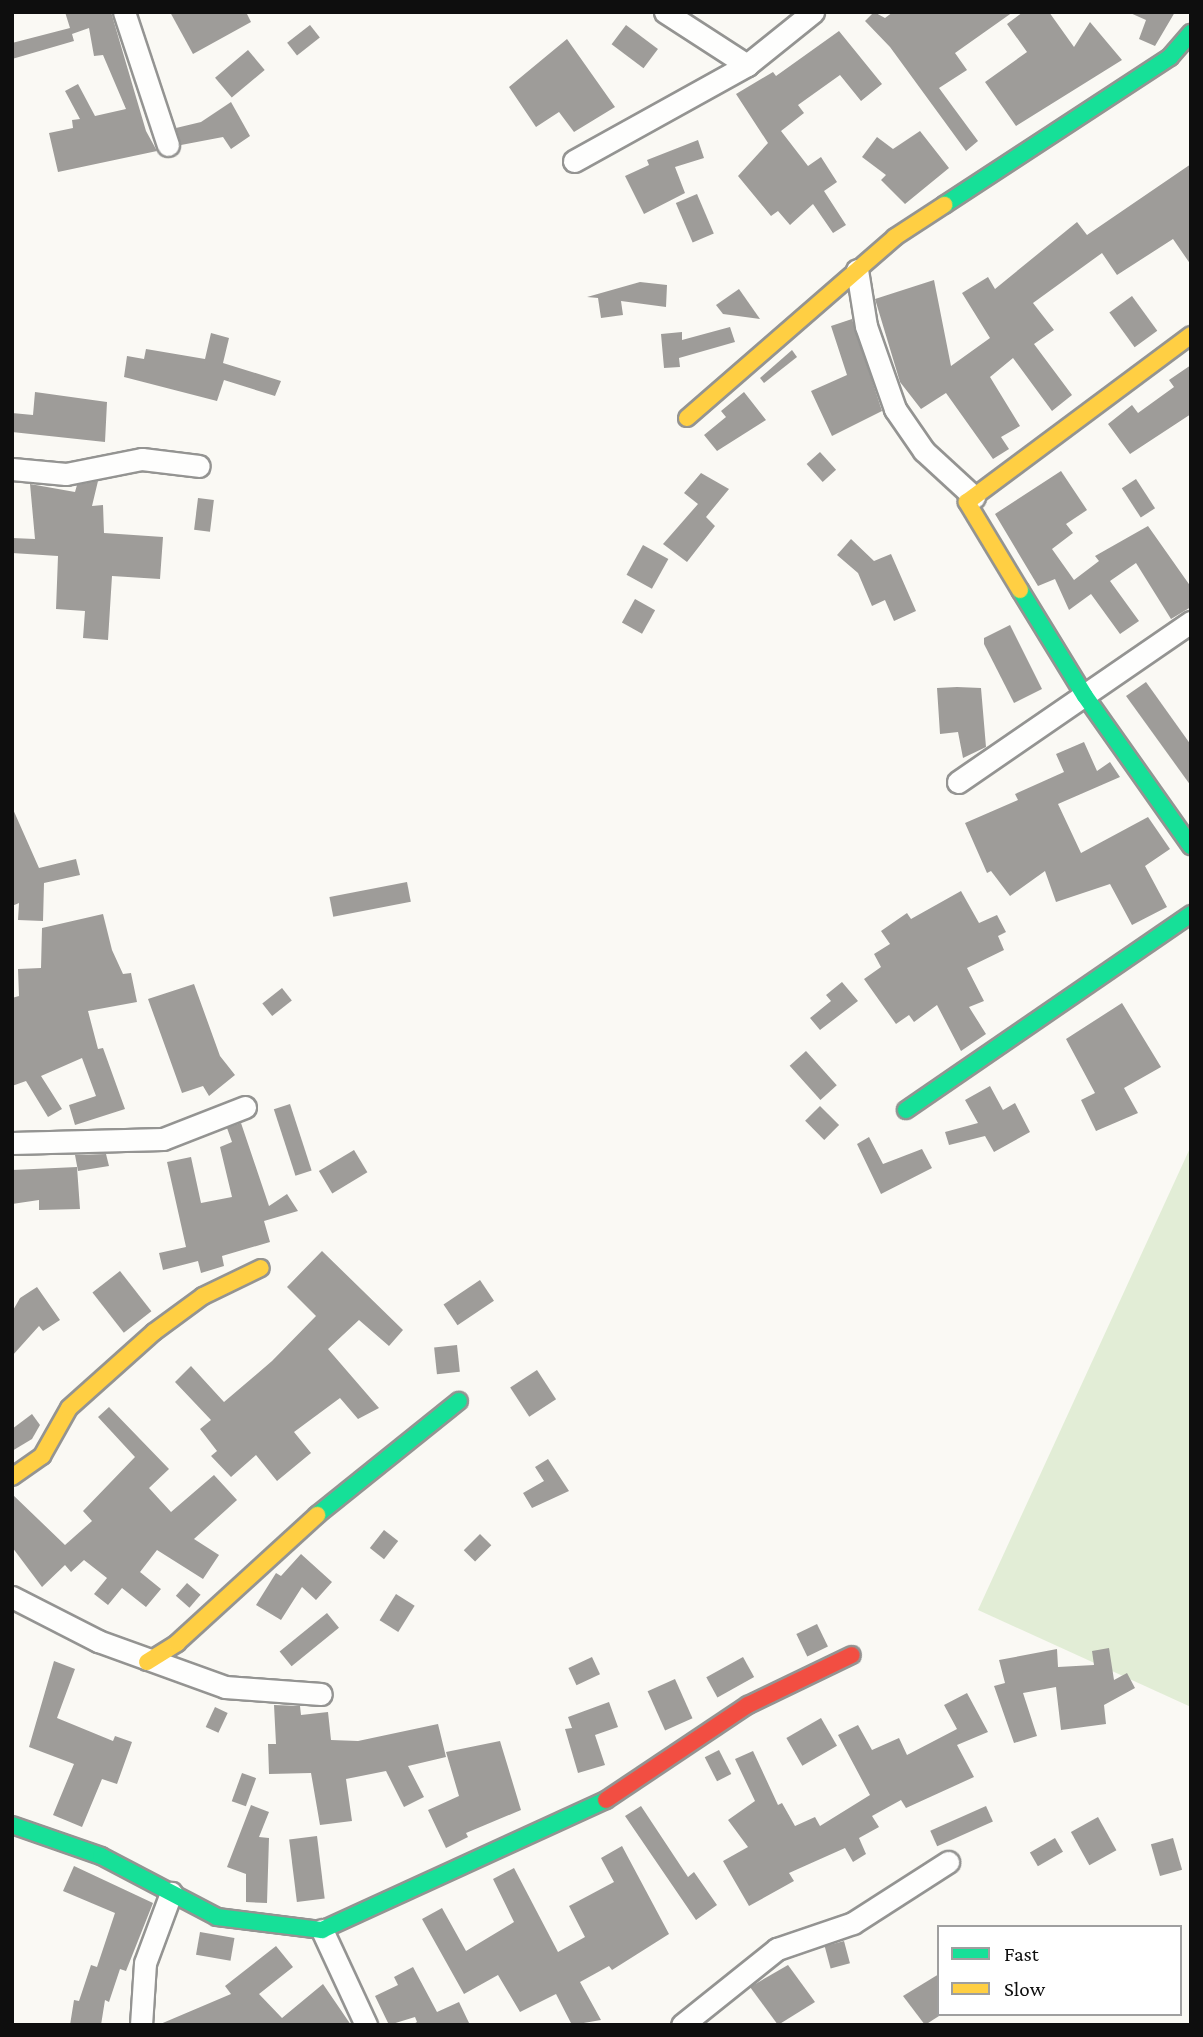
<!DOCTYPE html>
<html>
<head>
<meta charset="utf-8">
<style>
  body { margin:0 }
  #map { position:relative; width:1203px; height:2037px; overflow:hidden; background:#faf9f4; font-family:"Crimson Pro",serif }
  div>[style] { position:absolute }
  .green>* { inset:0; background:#e2edd6 }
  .building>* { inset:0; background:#9e9c99; transform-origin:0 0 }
  .roads { filter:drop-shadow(2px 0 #949492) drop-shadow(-2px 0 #949492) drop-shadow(0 2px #949492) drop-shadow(0 -2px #949492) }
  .street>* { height:21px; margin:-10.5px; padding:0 10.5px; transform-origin:10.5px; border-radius:10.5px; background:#fefefd }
  .fast>* { height:16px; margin:-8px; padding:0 8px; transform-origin:8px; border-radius:8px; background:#16e098 }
  .slow>* { height:16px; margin:-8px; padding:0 8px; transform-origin:8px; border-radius:8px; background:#ffcf43 }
  .jam>* { height:16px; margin:-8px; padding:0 8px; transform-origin:8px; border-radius:8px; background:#f24e42 }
  span { translate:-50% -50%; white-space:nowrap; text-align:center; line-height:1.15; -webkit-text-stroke:7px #fff; paint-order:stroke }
  .frame { position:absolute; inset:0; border:14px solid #0e0e0e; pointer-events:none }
  .legend { position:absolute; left:937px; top:1925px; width:245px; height:91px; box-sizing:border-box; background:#fff; border:2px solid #9f9f9f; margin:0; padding:9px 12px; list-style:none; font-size:21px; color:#0e0e0e }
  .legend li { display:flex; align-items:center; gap:14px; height:35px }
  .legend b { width:35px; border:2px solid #9f9f9f }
</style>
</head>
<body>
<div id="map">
  <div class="green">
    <div style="clip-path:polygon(1191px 1146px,1191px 1707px,978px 1610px)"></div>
  </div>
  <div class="building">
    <div style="clip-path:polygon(65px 12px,111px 12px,146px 131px,157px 151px,58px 172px,49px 133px,73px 128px,72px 120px,80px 119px,65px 91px,78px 84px,95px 116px,126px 109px,103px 55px,94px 56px,89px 28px,72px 34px,74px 41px,12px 59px,12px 43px,70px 28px)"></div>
    <div style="clip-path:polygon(170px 12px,246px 12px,251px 22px,193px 54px)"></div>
    <div style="clip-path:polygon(874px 12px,885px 18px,893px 12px,1013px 12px,955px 53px,967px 70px,939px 88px,978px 141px,966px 151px,890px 47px,865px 21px)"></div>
    <div style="clip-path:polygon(1023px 12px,1049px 12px,1074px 47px,1090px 22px,1122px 60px,1016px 126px,985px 82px,1027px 52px,1007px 24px)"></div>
    <div style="clip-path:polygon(1128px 12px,1175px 12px,1155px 46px,1139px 39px,1146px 20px)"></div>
    <div style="left:310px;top:25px;width:16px;height:29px;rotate:52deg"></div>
    <div style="left:626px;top:25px;width:40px;height:24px;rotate:37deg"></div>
    <div style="clip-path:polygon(839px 31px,882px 84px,861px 101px,840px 75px,798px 105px,804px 113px,781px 131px,808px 166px,821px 157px,837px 182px,824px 191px,846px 225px,833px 233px,813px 204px,790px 225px,778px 211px,771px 216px,738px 176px,768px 143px,736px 94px,773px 72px,776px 76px)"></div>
    <div style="clip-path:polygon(567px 39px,615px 107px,574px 132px,559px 112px,536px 127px,509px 87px)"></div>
    <div style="left:248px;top:50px;width:26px;height:43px;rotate:50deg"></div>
    <div style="clip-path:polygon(231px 102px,250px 136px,231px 149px,223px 137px,181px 145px,176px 128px,201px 122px)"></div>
    <div style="clip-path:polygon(920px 131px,949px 168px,905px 204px,881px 180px,886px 175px,862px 157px,877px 137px,893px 149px)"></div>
    <div style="clip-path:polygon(698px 140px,704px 158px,675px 167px,685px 193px,644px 214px,625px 176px,649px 165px,647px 160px)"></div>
    <div style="clip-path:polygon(1191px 164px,1191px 265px,1173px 239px,1117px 275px,1102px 253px,1033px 303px,1054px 330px,1034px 344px,1072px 395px,1052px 411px,1013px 358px,990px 377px,1020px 426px,1001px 437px,1009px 449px,993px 459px,946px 393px,921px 409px,900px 382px,875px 299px,934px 280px,951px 366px,990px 338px,962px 293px,988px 277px,995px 289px,1077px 222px,1087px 235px)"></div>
    <div style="left:697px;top:194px;width:43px;height:23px;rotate:67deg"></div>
    <div style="clip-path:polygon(640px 282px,667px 285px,666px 307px,621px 301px,623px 315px,601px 318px,598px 298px,587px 297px)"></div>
    <div style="clip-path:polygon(739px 289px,760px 319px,723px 314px,716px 305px)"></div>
    <div style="left:1132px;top:296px;width:43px;height:28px;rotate:54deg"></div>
    <div style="clip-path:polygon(852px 319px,882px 411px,832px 436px,811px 391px,847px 375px,831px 326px)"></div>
    <div style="clip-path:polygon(730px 327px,735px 342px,679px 358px,680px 367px,664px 368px,661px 334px,682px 332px,682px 340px)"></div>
    <div style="clip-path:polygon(211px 333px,229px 338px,223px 363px,281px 381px,275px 396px,224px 380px,217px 401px,124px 377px,127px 356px,144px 359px,146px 349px,205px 359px)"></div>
    <div style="clip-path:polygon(792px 350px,797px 357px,764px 383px,760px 378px)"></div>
    <div style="clip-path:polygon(1191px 365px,1191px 414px,1130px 454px,1108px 424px,1132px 405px,1138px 413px,1174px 387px,1169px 380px)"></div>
    <div style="clip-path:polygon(35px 392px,107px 402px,105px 442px,12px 432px,12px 413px,33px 415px)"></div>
    <div style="clip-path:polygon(744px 392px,766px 420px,717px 451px,704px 435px,726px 417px,721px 411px)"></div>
    <div style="left:820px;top:452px;width:24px;height:18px;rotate:48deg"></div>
    <div style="clip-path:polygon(1061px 471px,1087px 510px,1066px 524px,1073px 533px,1052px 549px,1074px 580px,1099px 561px,1095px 556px,1148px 526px,1191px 587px,1191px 607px,1171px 619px,1136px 563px,1110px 581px,1139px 621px,1120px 634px,1091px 594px,1069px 610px,1055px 579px,1038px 586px,995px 514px)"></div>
    <div style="clip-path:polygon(701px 473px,729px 489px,706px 517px,715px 526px,687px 562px,663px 544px,698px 504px,684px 493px)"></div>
    <div style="left:1136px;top:479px;width:35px;height:17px;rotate:57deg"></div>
    <div style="clip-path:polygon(98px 481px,92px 506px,103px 505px,104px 533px,163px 537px,160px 579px,112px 576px,108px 640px,83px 638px,85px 611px,56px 609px,58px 556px,12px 553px,12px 538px,35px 539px,30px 484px,75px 492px,77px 485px)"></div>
    <div style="left:198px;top:498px;width:16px;height:32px;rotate:7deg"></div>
    <div style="clip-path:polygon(851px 539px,874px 561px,891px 554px,916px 611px,894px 621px,885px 600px,872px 606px,858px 573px,837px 555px)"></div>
    <div style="left:643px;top:545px;width:29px;height:34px;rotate:29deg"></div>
    <div style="left:635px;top:599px;width:23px;height:27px;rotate:29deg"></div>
    <div style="clip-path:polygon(1010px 625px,1042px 689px,1014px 703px,984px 644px,984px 638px)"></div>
    <div style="clip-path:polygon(1146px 682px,1191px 745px,1191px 786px,1126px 696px)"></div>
    <div style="clip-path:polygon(957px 687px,981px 688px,986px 747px,963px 758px,958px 732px,940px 734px,937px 688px)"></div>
    <div style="clip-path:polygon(1084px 742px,1097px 771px,1110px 762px,1120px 777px,1058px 804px,1081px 853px,1148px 817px,1170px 849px,1145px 866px,1167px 907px,1132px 925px,1110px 884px,1056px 902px,1045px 871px,1010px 896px,991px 871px,987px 873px,965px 823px,1018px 800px,1015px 794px,1064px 772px,1056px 754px)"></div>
    <div style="clip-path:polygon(12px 807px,39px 868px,76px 859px,80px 875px,44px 883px,43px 921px,18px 920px,19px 903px,12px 906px)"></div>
    <div style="left:407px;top:882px;width:20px;height:79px;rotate:79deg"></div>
    <div style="clip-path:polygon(961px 891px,979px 923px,997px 915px,1006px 932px,998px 936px,1004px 950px,967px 968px,984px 1001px,969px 1007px,986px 1034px,961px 1051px,937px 1005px,914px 1022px,909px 1015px,896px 1024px,864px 979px,881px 967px,874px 954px,890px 944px,881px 931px,907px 913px,911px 919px)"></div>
    <div style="clip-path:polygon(103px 914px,112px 950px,123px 974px,131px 973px,137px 1002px,88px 1011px,98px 1049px,103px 1048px,125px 1109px,75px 1125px,69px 1105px,96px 1096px,82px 1058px,41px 1076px,62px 1109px,48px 1117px,26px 1081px,12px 1086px,12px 998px,19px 996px,18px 969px,41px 968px,42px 928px)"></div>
    <div style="clip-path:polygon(842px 982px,858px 1001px,820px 1030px,810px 1018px,831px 1001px,826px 995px)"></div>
    <div style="clip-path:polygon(194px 984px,220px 1056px,235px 1075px,209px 1096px,203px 1086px,182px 1093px,148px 999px)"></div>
    <div style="left:282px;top:988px;width:16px;height:25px;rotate:52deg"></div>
    <div style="clip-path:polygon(1122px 1003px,1161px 1067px,1124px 1088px,1138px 1113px,1096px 1131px,1081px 1100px,1095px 1093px,1066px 1039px)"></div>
    <div style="left:806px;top:1051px;width:46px;height:22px;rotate:48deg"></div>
    <div style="clip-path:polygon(990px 1086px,1003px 1110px,1015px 1103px,1030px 1132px,994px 1152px,985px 1136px,949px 1145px,945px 1132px,978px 1123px,965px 1100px)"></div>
    <div style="left:290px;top:1104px;width:70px;height:17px;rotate:72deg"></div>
    <div style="left:820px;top:1106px;width:27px;height:21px;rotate:45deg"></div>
    <div style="clip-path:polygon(241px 1123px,269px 1206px,287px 1194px,298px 1211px,264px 1221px,270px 1242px,222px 1256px,224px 1266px,201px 1273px,198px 1261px,163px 1270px,159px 1253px,186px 1247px,167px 1162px,191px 1157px,201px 1203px,232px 1197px,220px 1147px,232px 1142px,227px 1128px)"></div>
    <div style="clip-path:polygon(869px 1137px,883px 1164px,922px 1149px,932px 1168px,881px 1194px,857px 1144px)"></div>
    <div style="left:354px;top:1150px;width:26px;height:41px;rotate:59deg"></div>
    <div style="clip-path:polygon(106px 1154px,109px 1166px,78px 1171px,75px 1155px)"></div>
    <div style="clip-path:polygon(77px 1167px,80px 1209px,39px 1210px,39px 1200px,12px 1204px,12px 1170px)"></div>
    <div style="clip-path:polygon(322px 1251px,403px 1330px,389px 1346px,359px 1320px,328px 1349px,379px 1408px,358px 1419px,340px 1398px,294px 1432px,311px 1453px,277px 1481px,256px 1455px,231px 1477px,211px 1456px,217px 1451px,200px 1429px,211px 1420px,175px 1382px,191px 1366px,224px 1402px,272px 1361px,316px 1316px,287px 1287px)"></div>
    <div style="left:120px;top:1271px;width:51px;height:35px;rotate:52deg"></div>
    <div style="left:480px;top:1280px;width:25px;height:44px;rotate:56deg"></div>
    <div style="clip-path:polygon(37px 1287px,60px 1320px,43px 1331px,39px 1326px,12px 1356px,12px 1312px,20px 1298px)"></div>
    <div style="left:457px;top:1345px;width:27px;height:23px;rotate:84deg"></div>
    <div style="left:537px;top:1370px;width:35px;height:32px;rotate:57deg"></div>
    <div style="clip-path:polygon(109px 1407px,169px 1469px,149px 1488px,171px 1512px,214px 1475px,237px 1500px,194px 1539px,219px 1555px,203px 1579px,157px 1550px,140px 1572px,161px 1589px,146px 1607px,122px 1588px,108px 1605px,94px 1594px,107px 1578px,84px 1560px,71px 1572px,65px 1565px,42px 1587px,12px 1547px,12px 1494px,65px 1545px,92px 1521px,83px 1511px,135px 1457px,98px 1417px)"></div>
    <div style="clip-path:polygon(32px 1414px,40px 1425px,32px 1439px,12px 1451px,12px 1429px)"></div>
    <div style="clip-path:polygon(548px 1459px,569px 1491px,532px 1508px,523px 1493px,544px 1481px,535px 1467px)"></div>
    <div style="left:384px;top:1530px;width:18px;height:23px;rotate:38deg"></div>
    <div style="left:480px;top:1534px;width:16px;height:23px;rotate:45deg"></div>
    <div style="clip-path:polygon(301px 1554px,332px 1582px,316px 1600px,302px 1587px,281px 1620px,256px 1605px,276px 1573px,281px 1576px)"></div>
    <div style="left:187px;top:1583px;width:18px;height:17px;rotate:41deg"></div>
    <div style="left:396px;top:1594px;width:22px;height:31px;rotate:32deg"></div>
    <div style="left:327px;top:1613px;width:19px;height:61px;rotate:51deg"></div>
    <div style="left:817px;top:1624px;width:25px;height:23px;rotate:64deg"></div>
    <div style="clip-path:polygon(1109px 1648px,1114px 1680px,1127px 1673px,1135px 1688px,1104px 1705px,1106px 1724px,1061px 1730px,1056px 1687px,1023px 1693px,1037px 1736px,1014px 1743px,994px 1686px,1005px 1683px,999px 1660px,1057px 1649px,1058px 1667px,1094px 1665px,1092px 1651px)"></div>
    <div style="left:592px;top:1657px;width:19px;height:26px;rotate:65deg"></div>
    <div style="left:743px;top:1657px;width:23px;height:42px;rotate:61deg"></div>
    <div style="clip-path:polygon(54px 1661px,75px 1669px,57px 1718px,113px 1741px,115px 1736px,132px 1742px,117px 1784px,102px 1779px,82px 1827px,53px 1815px,74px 1764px,29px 1747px)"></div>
    <div style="left:675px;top:1679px;width:43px;height:30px;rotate:66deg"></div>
    <div style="clip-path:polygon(967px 1693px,988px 1732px,957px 1745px,974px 1777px,906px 1808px,901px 1800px,872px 1816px,879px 1827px,859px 1838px,866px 1854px,853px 1862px,845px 1848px,789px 1873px,794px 1881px,749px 1906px,723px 1861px,748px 1847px,728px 1820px,755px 1801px,735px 1759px,753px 1751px,778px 1805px,782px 1803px,795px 1826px,815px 1817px,820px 1826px,870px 1795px,838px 1735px,858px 1725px,872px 1750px,899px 1738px,907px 1755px,957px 1729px,944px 1705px)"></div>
    <div style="clip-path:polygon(609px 1702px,618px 1727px,595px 1735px,605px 1765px,578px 1773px,565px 1729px,572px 1728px,568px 1717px)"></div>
    <div style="clip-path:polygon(274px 1705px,300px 1706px,301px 1715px,328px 1712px,331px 1740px,358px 1741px,438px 1724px,446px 1757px,408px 1766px,424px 1797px,404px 1807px,386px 1771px,346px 1779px,352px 1821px,320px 1825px,311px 1773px,269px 1774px,268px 1744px,276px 1744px)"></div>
    <div style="left:215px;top:1707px;width:14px;height:22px;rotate:25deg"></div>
    <div style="left:821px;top:1718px;width:32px;height:40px;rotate:60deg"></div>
    <div style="clip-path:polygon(500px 1741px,521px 1810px,466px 1833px,468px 1837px,446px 1848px,428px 1810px,459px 1796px,446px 1752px)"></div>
    <div style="left:719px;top:1750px;width:27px;height:16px;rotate:63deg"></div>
    <div style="left:242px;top:1773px;width:15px;height:30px;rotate:20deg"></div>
    <div style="clip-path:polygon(251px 1805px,269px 1812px,259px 1837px,269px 1838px,267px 1903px,246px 1902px,246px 1874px,227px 1867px)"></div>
    <div style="clip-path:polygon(641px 1806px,688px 1877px,694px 1872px,717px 1905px,696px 1920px,625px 1816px)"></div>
    <div style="left:986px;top:1806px;width:17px;height:61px;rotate:66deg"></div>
    <div style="left:1098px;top:1817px;width:38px;height:31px;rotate:61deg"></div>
    <div style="left:317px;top:1836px;width:63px;height:28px;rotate:83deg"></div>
    <div style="left:1055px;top:1838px;width:16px;height:29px;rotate:60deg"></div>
    <div style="left:1173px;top:1838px;width:33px;height:23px;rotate:74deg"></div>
    <div style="clip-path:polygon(622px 1846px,669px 1934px,612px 1970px,609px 1966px,580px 1982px,601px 2020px,572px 2025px,556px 1994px,520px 2012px,498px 1975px,464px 1994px,422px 1919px,442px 1908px,466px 1951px,514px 1922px,493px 1879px,514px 1868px,558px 1952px,585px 1937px,569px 1906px,614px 1882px,601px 1858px)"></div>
    <div style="clip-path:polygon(74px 1866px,153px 1903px,126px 1971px,120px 1969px,109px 2002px,105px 2000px,101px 2025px,70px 2025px,74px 2000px,79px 2001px,91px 1965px,97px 1967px,115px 1913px,63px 1891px)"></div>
    <div style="left:200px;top:1932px;width:35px;height:23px;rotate:10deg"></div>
    <div style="left:844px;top:1941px;width:23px;height:20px;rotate:75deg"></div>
    <div style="clip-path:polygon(276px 1946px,293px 1967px,259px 1994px,282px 2018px,323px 1984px,351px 2025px,158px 2025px,231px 1994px,225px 1986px)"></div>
    <div style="clip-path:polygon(788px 1965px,815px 2002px,778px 2025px,750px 1987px)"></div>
    <div style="clip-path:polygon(413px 1967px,437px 2012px,459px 2002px,470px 2025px,412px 2025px,417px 2022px,415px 2017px,389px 2025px,375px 1996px,398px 1985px,394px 1977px)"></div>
    <div style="clip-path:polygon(939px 1974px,939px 2016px,925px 2025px,903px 1996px)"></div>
  </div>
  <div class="roads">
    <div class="street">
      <div style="left:124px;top:12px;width:140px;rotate:71.7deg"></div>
      <div style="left:665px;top:12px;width:98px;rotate:32.9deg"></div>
      <div style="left:574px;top:161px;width:198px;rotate:-29deg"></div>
      <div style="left:747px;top:65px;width:85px;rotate:-38.8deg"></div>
      <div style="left:857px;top:270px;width:57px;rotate:80.9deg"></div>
      <div style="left:866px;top:326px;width:88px;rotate:70.7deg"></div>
      <div style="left:895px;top:409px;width:51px;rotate:55.4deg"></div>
      <div style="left:924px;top:451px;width:68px;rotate:42.6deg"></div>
      <div style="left:12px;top:469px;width:54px;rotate:5.3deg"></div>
      <div style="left:66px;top:474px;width:77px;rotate:-11.2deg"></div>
      <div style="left:142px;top:459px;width:57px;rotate:7deg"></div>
      <div style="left:958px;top:782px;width:283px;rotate:-34.5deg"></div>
      <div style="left:12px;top:1143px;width:151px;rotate:-1.5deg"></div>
      <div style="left:163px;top:1139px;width:88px;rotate:-21.3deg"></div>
      <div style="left:12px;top:1597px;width:97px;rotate:27.1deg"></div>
      <div style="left:98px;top:1641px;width:135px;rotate:19.9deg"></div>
      <div style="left:225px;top:1687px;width:96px;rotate:4.2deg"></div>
      <div style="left:322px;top:1930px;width:105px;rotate:65.1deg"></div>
      <div style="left:141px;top:2025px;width:62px;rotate:-86.3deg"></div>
      <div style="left:145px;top:1963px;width:75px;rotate:-69.6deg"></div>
      <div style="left:682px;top:2025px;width:122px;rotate:-38.7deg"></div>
      <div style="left:777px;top:1949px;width:80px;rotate:-18.9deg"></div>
      <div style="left:853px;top:1923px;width:113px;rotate:-32.7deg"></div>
    </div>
    <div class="fast">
      <div style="left:944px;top:205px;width:270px;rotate:-33.2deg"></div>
      <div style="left:1170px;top:57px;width:32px;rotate:-49deg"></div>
      <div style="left:1020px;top:590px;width:124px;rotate:58.5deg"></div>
      <div style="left:1085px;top:696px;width:184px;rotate:54.8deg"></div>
      <div style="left:906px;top:1110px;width:346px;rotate:-34.5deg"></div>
      <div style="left:317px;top:1515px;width:182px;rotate:-38.8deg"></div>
      <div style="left:12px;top:1825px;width:94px;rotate:19.2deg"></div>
      <div style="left:101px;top:1856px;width:131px;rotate:27.7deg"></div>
      <div style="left:217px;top:1917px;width:106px;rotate:7.1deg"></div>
      <div style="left:322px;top:1930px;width:312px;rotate:-24.6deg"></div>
    </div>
    <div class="slow">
      <div style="left:687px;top:418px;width:276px;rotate:-41deg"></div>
      <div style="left:895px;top:237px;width:59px;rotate:-33.1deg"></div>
      <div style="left:1020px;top:590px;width:103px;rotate:-121.1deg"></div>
      <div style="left:967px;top:502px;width:279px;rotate:-36.7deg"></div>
      <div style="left:12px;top:1477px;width:37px;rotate:-35deg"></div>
      <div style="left:42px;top:1456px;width:55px;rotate:-60.6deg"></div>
      <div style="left:69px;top:1408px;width:114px;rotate:-41.8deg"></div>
      <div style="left:154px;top:1332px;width:61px;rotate:-36.3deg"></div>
      <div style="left:203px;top:1296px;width:64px;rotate:-25.8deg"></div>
      <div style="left:147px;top:1662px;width:36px;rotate:-32deg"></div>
      <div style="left:177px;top:1643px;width:190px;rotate:-42.4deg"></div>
    </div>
    <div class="jam">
      <div style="left:606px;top:1800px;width:171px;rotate:-33.8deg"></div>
      <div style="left:748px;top:1705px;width:115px;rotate:-25.7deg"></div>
    </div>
  </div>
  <div class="frame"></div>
  <ul class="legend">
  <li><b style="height:9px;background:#16e098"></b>Fast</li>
  <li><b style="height:9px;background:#ffcf43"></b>Slow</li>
  </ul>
</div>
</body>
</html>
